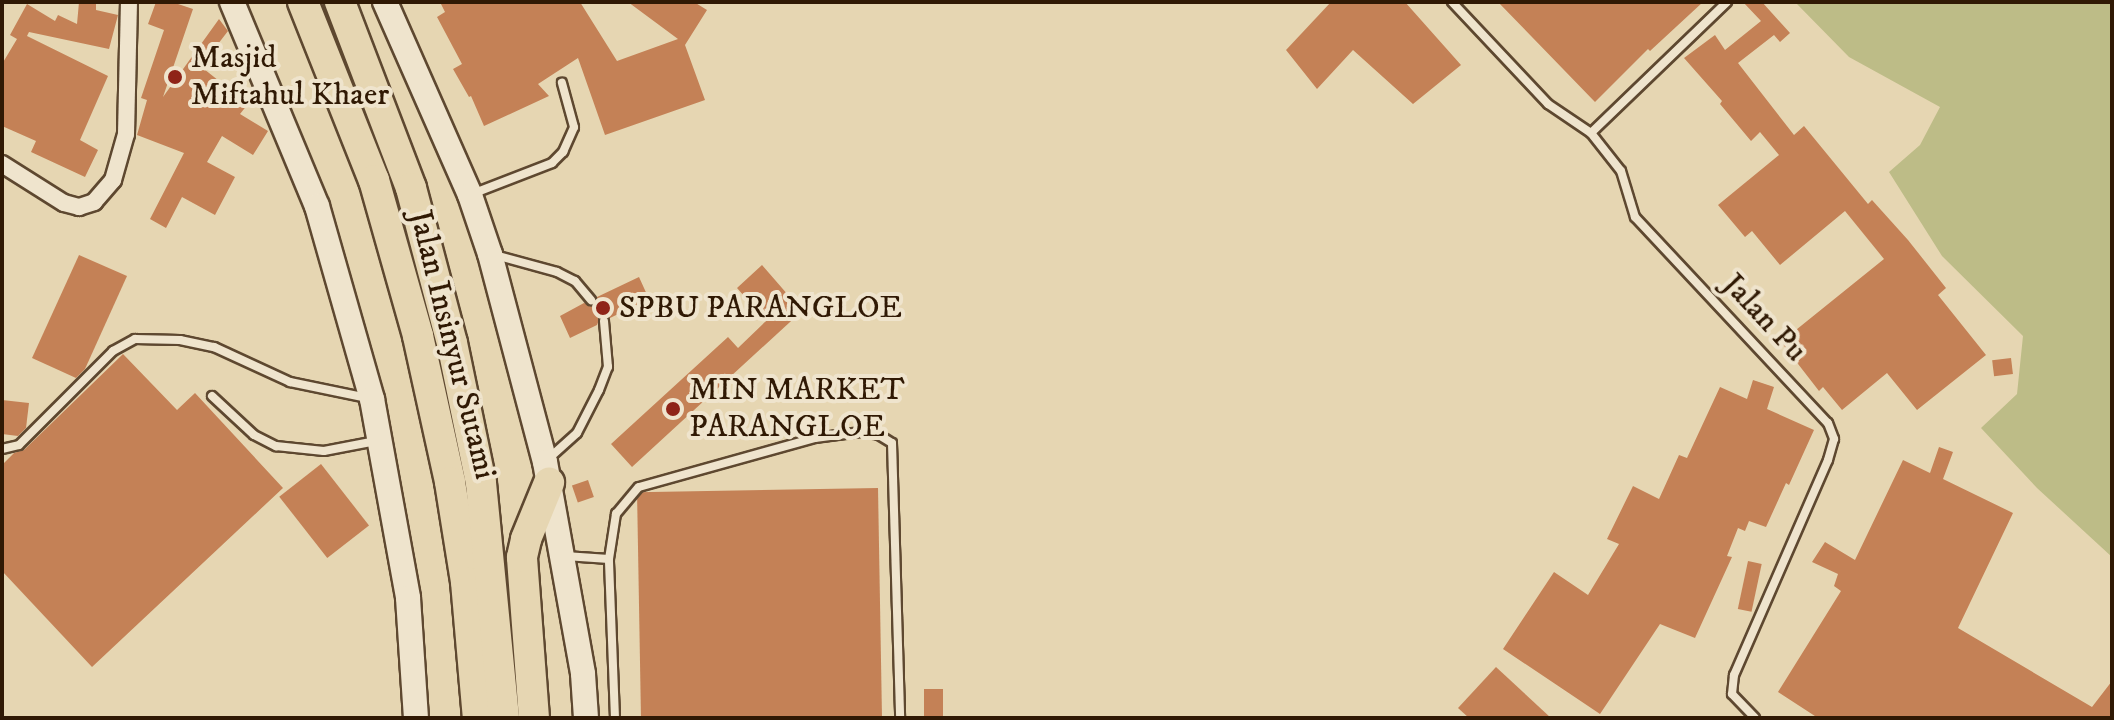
<!DOCTYPE html>
<html>
<head>
<meta charset="utf-8">
<style>
  body { margin:0 }
  #map { position:relative; width:2114px; height:720px; overflow:hidden; background:#e6d6b2; font-family:"IM FELL DW Pica",serif }
  div>[style] { position:absolute }
  .green>* { inset:0; background:#bdbc87 }
  .building>* { inset:0; background:#c48156; transform-origin:0 0 }
  .roads { filter:drop-shadow(2px 0 #5e4830) drop-shadow(-2px 0 #5e4830) drop-shadow(0 2px #5e4830) drop-shadow(0 -2px #5e4830) }
  .lane>* { height:8px; margin:-4px; padding:0 4px; transform-origin:4px; border-radius:4px; background:#efe4cd }
  .street>* { height:16px; margin:-8px; padding:0 8px; transform-origin:8px; border-radius:8px; background:#efe4cd }
  .secondary>* { height:24px; margin:-12px; padding:0 12px; transform-origin:12px; border-radius:12px; background:#efe4cd }
  .highway>* { height:30px; margin:-15px; padding:0 15px; transform-origin:15px; border-radius:15px; background:#e6d6b2 }
  .dots>* { width:22px; height:22px; translate:-50% -50%; box-sizing:border-box; border:4px solid #efe4cd; border-radius:50% }
  span { translate:-50% -50%; white-space:nowrap; text-align:center; line-height:1.15; -webkit-text-stroke:8px #efe4cd; paint-order:stroke }
  .poi-label { font-size:32px; color:#301904 }
  .left { translate:0 -50%; text-align:left }
  .street-label { font-size:32px; color:#301904 }
  .frame { position:absolute; inset:0; border:4px solid #301904; pointer-events:none }
</style>
</head>
<body>
<div id="map">
  <div class="green">
    <div style="clip-path:polygon(1795px 2px,2112px 2px,2112px 557px,2037px 488px,1981px 428px,2017px 394px,2023px 336px,1942px 256px,1889px 172px,1920px 145px,1940px 107px,1849px 57px)"></div>
  </div>
  <div class="building">
    <div style="clip-path:polygon(79px 2px,96px 2px,96px 10px,118px 15px,109px 49px,29px 32px,27px 36px,108px 76px,80px 140px,98px 150px,85px 177px,31px 152px,36px 141px,2px 126px,2px 64px,17px 39px,10px 35px,27px 4px,55px 21px,58px 15px,77px 24px)"></div>
    <div style="clip-path:polygon(156px 2px,172px 2px,193px 9px,163px 97px,219px 19px,228px 31px,208px 57px,204px 69px,248px 104px,240px 114px,268px 131px,253px 155px,222px 136px,207px 162px,235px 177px,215px 215px,182px 197px,166px 228px,150px 219px,184px 153px,137px 135px,147px 100px,141px 98px,164px 30px,148px 24px)"></div>
    <div style="clip-path:polygon(440px 2px,580px 2px,617px 61px,678px 39px,628px 2px,694px 2px,707px 10px,685px 45px,705px 100px,605px 135px,578px 58px,538px 84px,549px 96px,484px 126px,471px 96px,469px 97px,453px 69px,462px 64px,437px 17px,445px 12px)"></div>
    <div style="clip-path:polygon(1331px 2px,1405px 2px,1461px 65px,1413px 104px,1353px 50px,1317px 89px,1286px 50px)"></div>
    <div style="clip-path:polygon(1498px 2px,1703px 2px,1650px 51px,1648px 49px,1595px 102px)"></div>
    <div style="clip-path:polygon(1743px 2px,1762px 2px,1790px 33px,1780px 42px,1774px 35px,1738px 63px,1794px 135px,1804px 126px,1868px 204px,1872px 200px,1908px 240px,1946px 288px,1938px 295px,1986px 355px,1917px 410px,1887px 373px,1842px 410px,1823px 387px,1819px 391px,1781px 342px,1884px 259px,1845px 211px,1780px 265px,1752px 231px,1745px 237px,1718px 205px,1779px 155px,1760px 132px,1751px 141px,1720px 104px,1722px 101px,1684px 58px,1715px 35px,1725px 50px,1761px 21px)"></div>
    <div style="clip-path:polygon(79px 255px,127px 276px,85px 369px,76px 378px,32px 358px)"></div>
    <div style="clip-path:polygon(762px 265px,802px 311px,632px 467px,611px 444px,728px 337px,738px 348px,766px 321px,737px 288px)"></div>
    <div style="clip-path:polygon(639px 277px,649px 299px,610px 318px,601px 315px,597px 325px,570px 338px,560px 316px,584px 303px,595px 306px,597px 297px)"></div>
    <div style="clip-path:polygon(123px 354px,177px 410px,195px 393px,283px 488px,92px 667px,2px 571px,2px 465px,14px 453px,24px 450px)"></div>
    <div style="left:2011px;top:358px;width:16px;height:19px;rotate:83deg"></div>
    <div style="clip-path:polygon(1753px 380px,1774px 387px,1767px 409px,1814px 430px,1789px 485px,1786px 483px,1766px 527px,1749px 521px,1745px 531px,1738px 528px,1727px 556px,1732px 557px,1695px 638px,1660px 624px,1600px 714px,1503px 649px,1554px 572px,1588px 595px,1619px 544px,1607px 539px,1633px 486px,1659px 499px,1679px 455px,1687px 458px,1720px 387px,1747px 399px)"></div>
    <div style="clip-path:polygon(2px 400px,29px 403px,26px 428px,18px 436px,2px 434px)"></div>
    <div style="clip-path:polygon(1939px 447px,1953px 452px,1943px 479px,2013px 513px,1958px 628px,2092px 707px,2112px 681px,2112px 718px,1818px 718px,1778px 692px,1841px 591px,1834px 586px,1838px 574px,1812px 562px,1825px 542px,1855px 560px,1903px 460px,1930px 473px)"></div>
    <div style="left:321px;top:464px;width:78px;height:53px;rotate:52deg"></div>
    <div style="left:588px;top:480px;width:18px;height:17px;rotate:71deg"></div>
    <div style="left:878px;top:488px;width:230px;height:241px;rotate:89deg"></div>
    <div style="left:1748px;top:561px;width:14px;height:49px;rotate:12deg"></div>
    <div style="clip-path:polygon(1496px 667px,1551px 718px,1469px 718px,1458px 708px)"></div>
    <div style="left:924px;top:689px;width:19px;height:29px"></div>
  </div>
  <div class="roads">
    <div class="lane">
      <div style="left:1452px;top:2px;width:140px;rotate:46.7deg"></div>
      <div style="left:1548px;top:104px;width:52px;rotate:34deg"></div>
      <div style="left:1727px;top:2px;width:189px;rotate:136.1deg"></div>
      <div style="left:1591px;top:133px;width:48px;rotate:51.7deg"></div>
      <div style="left:1621px;top:171px;width:48px;rotate:73.1deg"></div>
      <div style="left:1635px;top:217px;width:282px;rotate:46.9deg"></div>
      <div style="left:1828px;top:423px;width:17px;rotate:69deg"></div>
      <div style="left:1834px;top:439px;width:22px;rotate:106deg"></div>
      <div style="left:1828px;top:460px;width:235px;rotate:113.6deg"></div>
      <div style="left:1734px;top:675px;width:19px;rotate:96deg"></div>
      <div style="left:1732px;top:694px;width:33px;rotate:46deg"></div>
      <div style="left:472px;top:194px;width:86px;rotate:-21.2deg"></div>
      <div style="left:552px;top:163px;width:16px;rotate:-45deg"></div>
      <div style="left:563px;top:152px;width:27px;rotate:-66deg"></div>
      <div style="left:574px;top:127px;width:46px;rotate:-105.3deg"></div>
      <div style="left:495px;top:255px;width:64px;rotate:15.3deg"></div>
      <div style="left:557px;top:272px;width:20px;rotate:27deg"></div>
      <div style="left:575px;top:281px;width:25px;rotate:50deg"></div>
      <div style="left:212px;top:396px;width:57px;rotate:42.9deg"></div>
      <div style="left:254px;top:435px;width:25px;rotate:27deg"></div>
      <div style="left:276px;top:446px;width:48px;rotate:5.9deg"></div>
      <div style="left:324px;top:451px;width:53px;rotate:-10.9deg"></div>
      <div style="left:2px;top:449px;width:17px;rotate:-13deg"></div>
      <div style="left:19px;top:445px;width:133px;rotate:-45deg"></div>
      <div style="left:113px;top:351px;width:25px;rotate:-29deg"></div>
      <div style="left:135px;top:339px;width:45px;rotate:1.3deg"></div>
      <div style="left:180px;top:340px;width:35px;rotate:12deg"></div>
      <div style="left:214px;top:347px;width:84px;rotate:24.7deg"></div>
      <div style="left:290px;top:382px;width:79px;rotate:11.7deg"></div>
      <div style="left:547px;top:460px;width:40px;rotate:-42deg"></div>
      <div style="left:577px;top:433px;width:48px;rotate:-62.9deg"></div>
      <div style="left:599px;top:390px;width:25px;rotate:-69deg"></div>
      <div style="left:608px;top:367px;width:46px;rotate:-95deg"></div>
      <div style="left:565px;top:556px;width:44px;rotate:3.9deg"></div>
      <div style="left:615px;top:718px;width:159px;rotate:-92.2deg"></div>
      <div style="left:609px;top:559px;width:46px;rotate:-81.2deg"></div>
      <div style="left:616px;top:514px;width:35px;rotate:-50deg"></div>
      <div style="left:639px;top:487px;width:183px;rotate:-15.6deg"></div>
      <div style="left:815px;top:438px;width:46px;rotate:-7.4deg"></div>
      <div style="left:861px;top:432px;width:18px;rotate:9deg"></div>
      <div style="left:879px;top:435px;width:15px;rotate:32deg"></div>
      <div style="left:892px;top:443px;width:275px;rotate:88.3deg"></div>
    </div>
    <div class="street">
      <div style="left:2px;top:164px;width:73px;rotate:32.2deg"></div>
      <div style="left:64px;top:203px;width:16px;rotate:15deg"></div>
      <div style="left:79px;top:207px;width:16px;rotate:-18deg"></div>
      <div style="left:94px;top:202px;width:29px;rotate:-49deg"></div>
      <div style="left:113px;top:180px;width:48px;rotate:-74.2deg"></div>
      <div style="left:126px;top:134px;width:132px;rotate:-88.7deg"></div>
    </div>
    <div class="secondary">
      <div style="left:232px;top:2px;width:221px;rotate:67.4deg"></div>
      <div style="left:317px;top:206px;width:201px;rotate:74.1deg"></div>
      <div style="left:372px;top:399px;width:202px;rotate:79.7deg"></div>
      <div style="left:408px;top:598px;width:120px;rotate:86.2deg"></div>
      <div style="left:385px;top:2px;width:211px;rotate:66.2deg"></div>
      <div style="left:470px;top:195px;width:62px;rotate:71.3deg"></div>
      <div style="left:490px;top:254px;width:215px;rotate:75.2deg"></div>
      <div style="left:545px;top:462px;width:215px;rotate:79.8deg"></div>
      <div style="left:583px;top:674px;width:44px;rotate:86.1deg"></div>
    </div>
    <div class="highway">
      <div style="left:303px;top:2px;width:192px;rotate:68.3deg"></div>
      <div style="left:374px;top:180px;width:162px;rotate:74.2deg"></div>
      <div style="left:418px;top:336px;width:149px;rotate:77.6deg"></div>
      <div style="left:450px;top:482px;width:101px;rotate:80.9deg"></div>
      <div style="left:466px;top:582px;width:137px;rotate:85deg"></div>
      <div style="left:340px;top:2px;width:199px;rotate:69.1deg"></div>
      <div style="left:411px;top:188px;width:160px;rotate:75.2deg"></div>
      <div style="left:452px;top:343px;width:143px;rotate:78.3deg"></div>
      <div style="left:481px;top:483px;width:236px;rotate:84.4deg"></div>
      <div style="left:534px;top:718px;width:161px;rotate:-94.3deg"></div>
      <div style="left:522px;top:557px;width:18px;rotate:-77deg"></div>
      <div style="left:526px;top:539px;width:61px;rotate:-67.7deg"></div>
    </div>
  </div>
  <div class="dots">
    <div style="left:175px;top:77px;background:#8f2418"></div>
    <div style="left:603px;top:308px;background:#8f2418"></div>
    <div style="left:673px;top:409px;background:#8f2418"></div>
  </div>
  <div class="poi-label">
    <span class="left" style="left:191px;top:77px">Masjid<br>Miftahul Khaer</span>
    <span class="left" style="left:619px;top:308px">SPBU PARANGLOE</span>
    <span class="left" style="left:689px;top:409px">MIN MARKET<br>PARANGLOE</span>
  </div>
  <div class="street-label">
    <span style="left:1764px;top:318px;rotate:47deg">Jalan Pu</span>
    <span style="left:452px;top:345px;rotate:76deg">Jalan Insinyur Sutami</span>
  </div>
  <div class="frame"></div>
</div>
</body>
</html>
